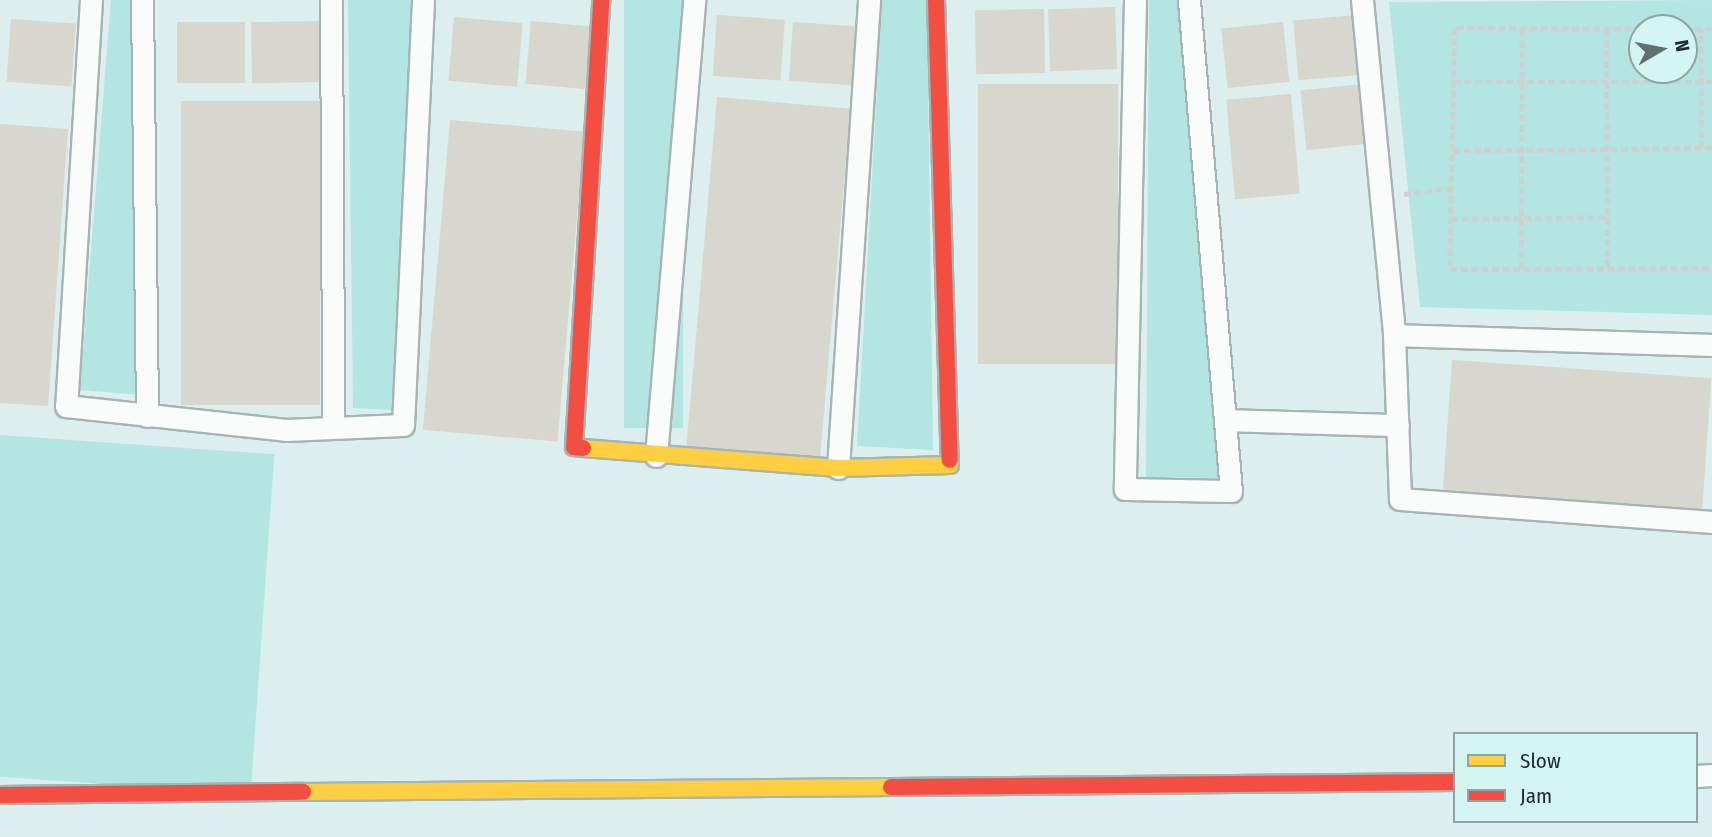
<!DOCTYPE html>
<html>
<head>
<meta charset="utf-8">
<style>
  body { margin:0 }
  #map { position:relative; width:1712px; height:837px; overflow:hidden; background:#dceeed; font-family:"Fira Sans Condensed",sans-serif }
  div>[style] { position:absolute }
  .green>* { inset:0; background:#b3e5e3; transform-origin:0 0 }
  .building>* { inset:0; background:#d7d7cd; transform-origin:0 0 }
  .path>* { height:4.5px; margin-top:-2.25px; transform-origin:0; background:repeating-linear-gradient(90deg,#cdd1d1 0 7px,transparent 0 10.5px) }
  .roads { filter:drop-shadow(2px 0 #a7b4b4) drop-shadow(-2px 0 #a7b4b4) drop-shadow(0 2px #a7b4b4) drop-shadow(0 -2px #a7b4b4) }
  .street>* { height:21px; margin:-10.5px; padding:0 10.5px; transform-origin:10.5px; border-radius:10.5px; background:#fafcfc }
  .slow>* { height:16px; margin:-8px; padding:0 8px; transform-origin:8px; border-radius:8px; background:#ffcf43 }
  .jam>* { height:16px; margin:-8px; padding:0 8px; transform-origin:8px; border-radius:8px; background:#f24e42 }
  span { translate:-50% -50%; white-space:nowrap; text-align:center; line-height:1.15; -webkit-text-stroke:5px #d5f5f3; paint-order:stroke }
  .legend { position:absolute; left:1453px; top:732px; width:245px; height:91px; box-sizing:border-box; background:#d5f5f3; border:2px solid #8da5a3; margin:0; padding:9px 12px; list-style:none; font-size:21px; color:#202c2c }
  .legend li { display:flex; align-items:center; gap:14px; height:35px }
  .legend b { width:35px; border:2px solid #8da5a3 }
  .north { position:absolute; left:1628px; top:14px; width:70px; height:70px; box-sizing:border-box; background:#d5f5f3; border:2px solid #8da5a3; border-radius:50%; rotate:80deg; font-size:19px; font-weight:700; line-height:28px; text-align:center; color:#202c2c }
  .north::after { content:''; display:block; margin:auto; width:24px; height:32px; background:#627070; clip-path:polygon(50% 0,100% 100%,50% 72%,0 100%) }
</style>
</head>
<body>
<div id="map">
  <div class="green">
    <div style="clip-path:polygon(111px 0,136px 0,142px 395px,80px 390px)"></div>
    <div style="clip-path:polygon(348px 0,416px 0,393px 410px,353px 408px)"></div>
    <div style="left:624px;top:0;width:59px;height:428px"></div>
    <div style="clip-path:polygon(882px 0,927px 0,933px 450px,857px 446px)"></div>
    <div style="clip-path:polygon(1149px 0,1180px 0,1218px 478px,1146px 477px)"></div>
    <div style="clip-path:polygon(evenodd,1712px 0,1712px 315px,1420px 307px,1389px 2px,1712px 0,1642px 28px,1684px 28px,1684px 70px,1642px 70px,1642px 28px)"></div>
    <div style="left:0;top:435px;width:275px;height:341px;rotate:4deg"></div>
  </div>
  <div class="building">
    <div style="left:1115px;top:7px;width:62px;height:67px;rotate:88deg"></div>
    <div style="left:1044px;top:9px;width:64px;height:69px;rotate:89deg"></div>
    <div style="left:717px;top:15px;width:68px;height:61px;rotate:4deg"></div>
    <div style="left:1356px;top:15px;width:60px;height:63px;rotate:85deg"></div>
    <div style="left:454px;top:17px;width:69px;height:64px;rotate:5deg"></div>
    <div style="left:11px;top:19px;width:65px;height:63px;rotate:4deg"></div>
    <div style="left:319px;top:21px;width:61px;height:68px;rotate:89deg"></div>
    <div style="left:531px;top:21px;width:62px;height:63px;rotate:5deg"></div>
    <div style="left:177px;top:22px;width:68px;height:61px"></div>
    <div style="left:793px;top:22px;width:66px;height:59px;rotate:4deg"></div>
    <div style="left:1283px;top:22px;width:60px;height:62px;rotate:84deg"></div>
    <div style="left:978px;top:84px;width:140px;height:280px"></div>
    <div style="left:1362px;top:84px;width:60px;height:62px;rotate:84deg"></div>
    <div style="left:1291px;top:94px;width:100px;height:65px;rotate:85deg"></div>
    <div style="left:717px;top:97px;width:134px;height:350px;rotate:5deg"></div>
    <div style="left:181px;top:101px;width:139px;height:304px"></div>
    <div style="left:450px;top:120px;width:135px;height:311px;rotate:5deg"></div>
    <div style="clip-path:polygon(0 124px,68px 129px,48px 406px,0 403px)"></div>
    <div style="left:1452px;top:360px;width:260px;height:133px;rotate:4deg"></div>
  </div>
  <div class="path">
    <div style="left:1607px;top:29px;width:239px;rotate:89.8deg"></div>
    <div style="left:1642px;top:29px;width:187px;rotate:-179.7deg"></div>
    <div style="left:1455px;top:28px;width:241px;rotate:91.2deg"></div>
    <div style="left:1450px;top:269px;width:262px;rotate:-0.2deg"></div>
    <div style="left:1684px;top:29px;width:28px"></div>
    <div style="left:1454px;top:82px;width:258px"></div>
    <div style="left:1701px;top:148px;width:119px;rotate:-90deg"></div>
    <div style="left:1453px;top:151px;width:259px;rotate:-0.7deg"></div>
    <div style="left:1404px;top:194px;width:48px;rotate:-7.1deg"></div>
    <div style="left:1451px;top:219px;width:156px;rotate:-0.7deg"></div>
    <div style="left:1521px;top:268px;width:240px;rotate:-89.8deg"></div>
  </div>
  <div class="roads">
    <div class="street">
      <div style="left:91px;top:0;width:407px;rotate:93.5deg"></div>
      <div style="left:66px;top:406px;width:221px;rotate:6.2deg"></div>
      <div style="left:286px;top:430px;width:117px;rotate:-2.4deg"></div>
      <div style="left:403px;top:425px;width:425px;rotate:-87.3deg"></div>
      <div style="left:142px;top:0;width:416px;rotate:89.3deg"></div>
      <div style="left:331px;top:0;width:427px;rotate:89.7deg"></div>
      <div style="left:1135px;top:0;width:489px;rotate:91.2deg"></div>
      <div style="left:1125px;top:489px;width:106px;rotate:1.1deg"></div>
      <div style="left:1231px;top:491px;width:493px;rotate:-94.9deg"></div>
      <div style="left:1362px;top:0;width:337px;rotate:84.5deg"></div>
      <div style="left:1394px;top:335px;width:318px;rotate:1.8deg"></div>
      <div style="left:1394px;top:335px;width:164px;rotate:87.9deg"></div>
      <div style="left:1400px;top:499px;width:313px;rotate:4.2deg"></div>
      <div style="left:1225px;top:420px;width:173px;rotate:1.7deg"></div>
      <div style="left:656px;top:456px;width:458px;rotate:-85.2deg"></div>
      <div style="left:838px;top:468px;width:469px;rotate:-86.2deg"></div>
      <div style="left:1696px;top:776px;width:16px;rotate:-4deg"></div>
    </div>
    <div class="slow">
      <div style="left:583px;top:448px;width:256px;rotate:4.5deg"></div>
      <div style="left:838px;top:468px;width:112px;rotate:-1.5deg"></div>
      <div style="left:950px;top:465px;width:5px;rotate:-90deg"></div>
      <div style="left:303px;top:792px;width:588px;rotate:-0.49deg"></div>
    </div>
    <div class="jam">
      <div style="left:936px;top:0;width:460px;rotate:88.3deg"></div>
      <div style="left:583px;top:448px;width:9px;rotate:-174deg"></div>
      <div style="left:574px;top:447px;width:448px;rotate:-86.5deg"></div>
      <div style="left:891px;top:787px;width:564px;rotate:-0.51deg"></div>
      <div style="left:0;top:795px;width:303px;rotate:-0.6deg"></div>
    </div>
  </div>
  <ul class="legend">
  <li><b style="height:9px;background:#ffcf43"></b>Slow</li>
  <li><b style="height:9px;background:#f24e42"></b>Jam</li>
  </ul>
  <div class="north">N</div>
</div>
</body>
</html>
